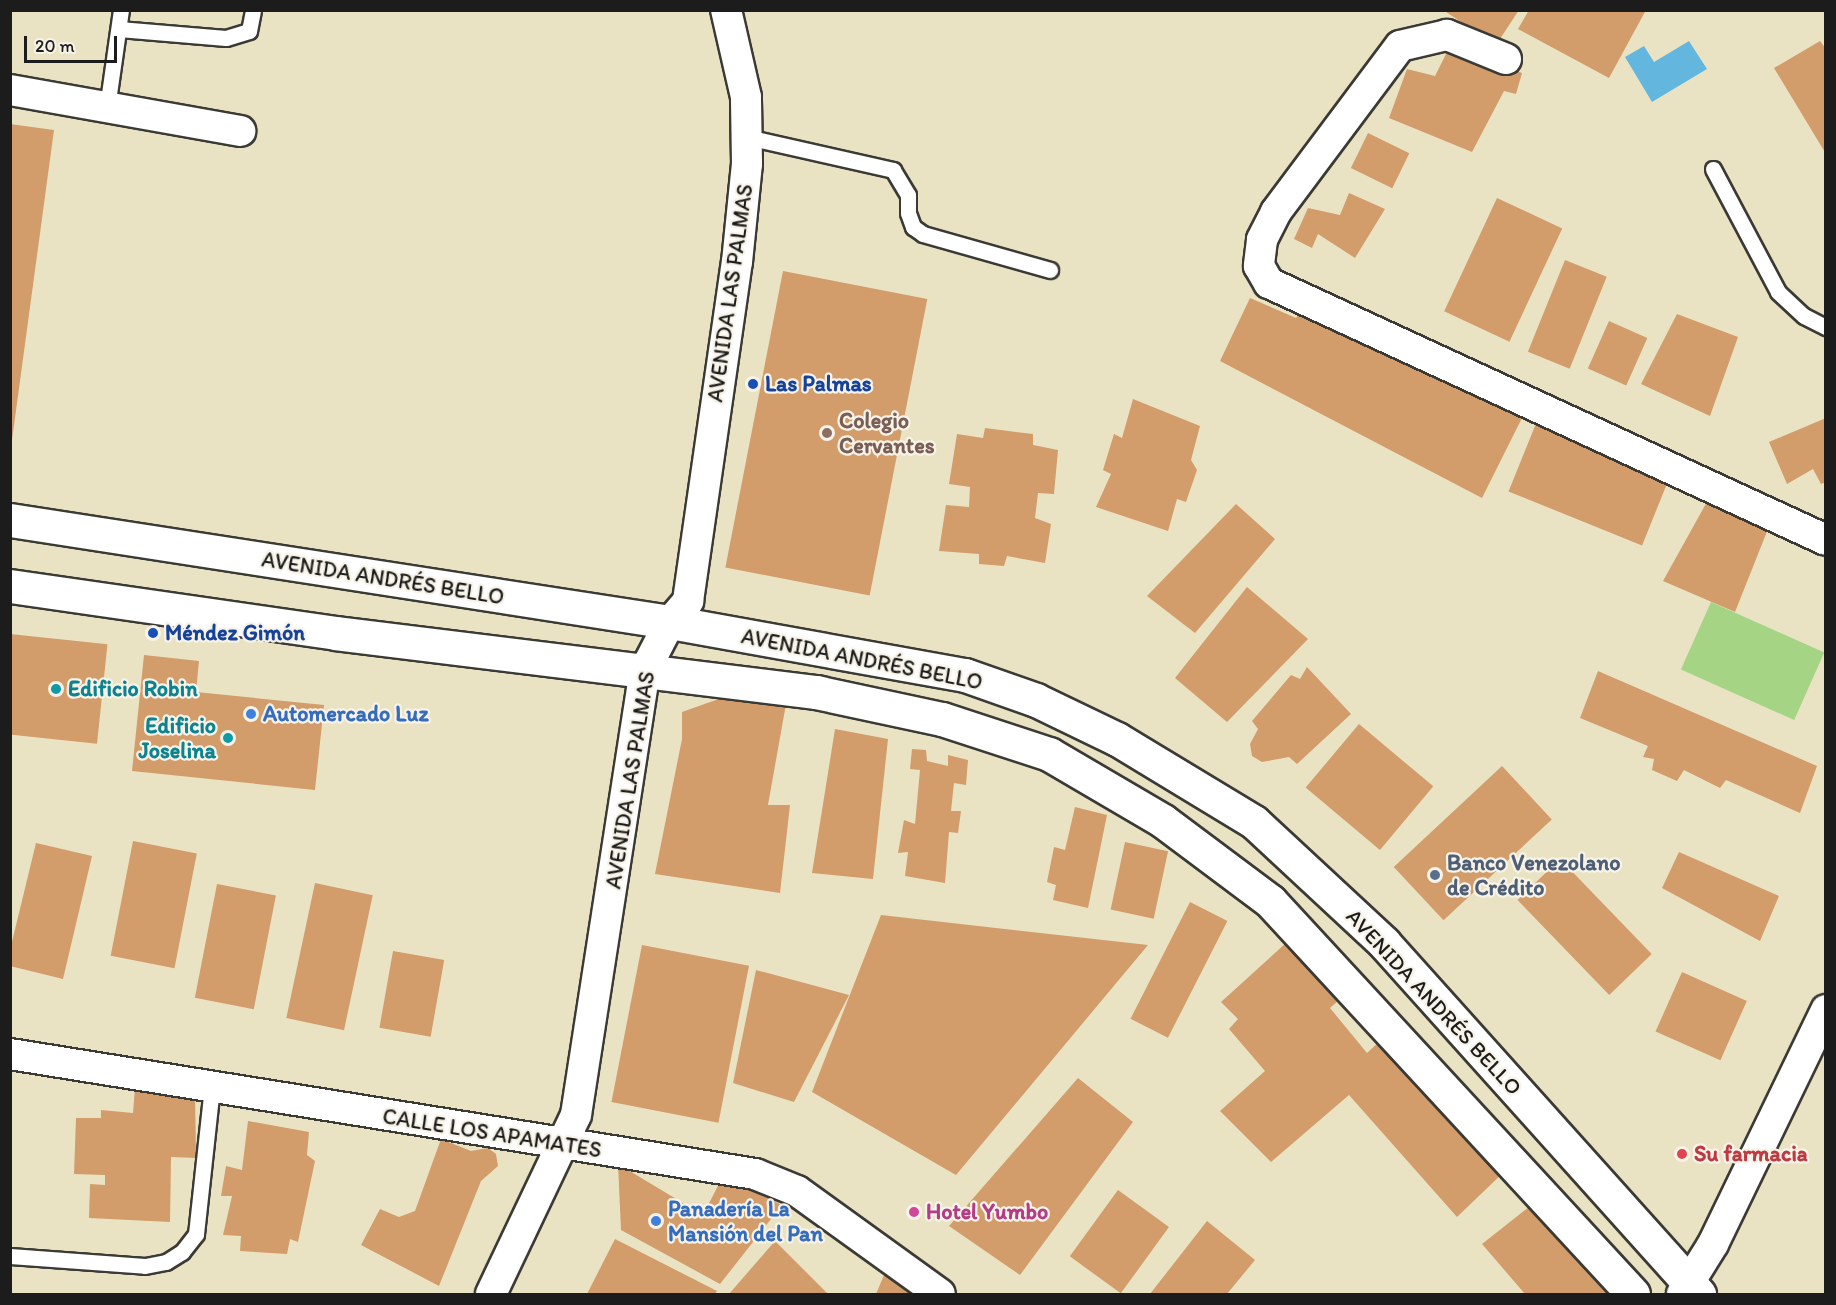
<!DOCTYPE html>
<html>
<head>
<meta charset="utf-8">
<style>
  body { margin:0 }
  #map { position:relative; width:1836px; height:1305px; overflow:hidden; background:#eae3c3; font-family:Itim,sans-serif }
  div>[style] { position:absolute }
  .green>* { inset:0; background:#a5d584; transform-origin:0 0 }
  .water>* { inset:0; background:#63b7df }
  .building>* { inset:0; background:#d29c6b; transform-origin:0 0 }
  .roads { filter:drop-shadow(2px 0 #3b3a35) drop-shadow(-2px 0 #3b3a35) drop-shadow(0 2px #3b3a35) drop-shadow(0 -2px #3b3a35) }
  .service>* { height:15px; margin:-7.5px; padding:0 7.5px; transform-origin:7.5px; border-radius:7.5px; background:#fff }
  .minor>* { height:30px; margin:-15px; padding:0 15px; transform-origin:15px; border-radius:15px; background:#fff }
  .tertiary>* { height:33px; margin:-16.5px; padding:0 16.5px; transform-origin:16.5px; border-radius:16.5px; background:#fff }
  .dots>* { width:16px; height:16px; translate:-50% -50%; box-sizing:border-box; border:3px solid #f7f3e8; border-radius:50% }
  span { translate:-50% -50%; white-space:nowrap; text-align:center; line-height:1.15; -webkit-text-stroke:4.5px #f7f3e8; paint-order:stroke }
  .street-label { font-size:22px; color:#1c1c1c }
  .transit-label { font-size:22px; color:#164399; font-weight:700 }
  .left { translate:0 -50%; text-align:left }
  .education-label { font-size:22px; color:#785e54; font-weight:700 }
  .culture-label { font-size:22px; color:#0d838f; font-weight:700 }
  .right { translate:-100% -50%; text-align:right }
  .shop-label { font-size:22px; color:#366cbe; font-weight:700 }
  .service-label { font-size:22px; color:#4e5e75; font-weight:700 }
  .health-label { font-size:22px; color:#be3a42; font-weight:700 }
  .hotel-label { font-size:22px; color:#b23c85; font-weight:700 }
  .frame { position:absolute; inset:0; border:12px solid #1c1c1c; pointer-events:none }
  .scale { position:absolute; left:24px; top:36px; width:93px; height:27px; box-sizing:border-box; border:3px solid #1c1c1c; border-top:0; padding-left:8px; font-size:18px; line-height:21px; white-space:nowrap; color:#1c1c1c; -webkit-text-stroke:4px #f7f3e8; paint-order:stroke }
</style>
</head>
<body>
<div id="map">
  <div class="green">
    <div style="left:1711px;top:602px;width:124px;height:74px;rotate:24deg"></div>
  </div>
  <div class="water">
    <div style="clip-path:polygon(1689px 41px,1707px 69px,1652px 102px,1625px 57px,1644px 46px,1654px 62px)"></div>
  </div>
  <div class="building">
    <div style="clip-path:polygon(1443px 10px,1519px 10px,1496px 45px)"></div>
    <div style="clip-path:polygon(1529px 10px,1646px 10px,1609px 78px,1518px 29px)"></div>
    <div style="clip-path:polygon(1820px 41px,1826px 49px,1826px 154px,1774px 68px)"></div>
    <div style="clip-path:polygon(1450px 46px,1522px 73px,1516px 94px,1504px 91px,1472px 152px,1389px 118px,1407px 69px,1435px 76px)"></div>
    <div style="clip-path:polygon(10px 124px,54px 130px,12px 440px,10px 439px)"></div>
    <div style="left:1368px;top:133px;width:46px;height:39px;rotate:26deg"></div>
    <div style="clip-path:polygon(1349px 193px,1385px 209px,1355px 258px,1318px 234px,1312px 248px,1294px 239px,1308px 208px,1340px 215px)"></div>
    <div style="left:1497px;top:198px;width:72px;height:125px;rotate:25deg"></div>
    <div style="left:1565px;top:260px;width:45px;height:99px;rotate:22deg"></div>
    <div style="left:783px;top:271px;width:147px;height:302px;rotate:11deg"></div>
    <div style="clip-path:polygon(1250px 298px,1296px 318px,1300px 312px,1522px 418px,1482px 498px,1220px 361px)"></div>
    <div style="clip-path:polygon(1677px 314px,1738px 337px,1710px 416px,1641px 384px)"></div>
    <div style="left:1609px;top:321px;width:42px;height:52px;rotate:24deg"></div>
    <div style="clip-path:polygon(1133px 399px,1200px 426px,1191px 460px,1197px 470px,1186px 502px,1177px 499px,1168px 531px,1096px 507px,1111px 474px,1103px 470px,1114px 434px,1122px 438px)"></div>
    <div style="clip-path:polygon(1826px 418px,1826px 482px,1821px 484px,1813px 469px,1787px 484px,1769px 442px)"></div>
    <div style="left:1537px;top:421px;width:144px;height:76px;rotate:22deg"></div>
    <div style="clip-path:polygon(985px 428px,1033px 434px,1033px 445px,1058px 450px,1054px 494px,1038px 493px,1035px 518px,1051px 524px,1045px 563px,1007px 556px,1004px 566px,979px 564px,979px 554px,939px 551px,946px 505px,969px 507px,970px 487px,949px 484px,957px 434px,983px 438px)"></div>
    <div style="clip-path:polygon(1708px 500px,1768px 529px,1735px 612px,1663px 581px)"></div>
    <div style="clip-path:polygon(1236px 504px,1275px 539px,1195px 633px,1147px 596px)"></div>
    <div style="clip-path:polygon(1247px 587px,1308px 639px,1227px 722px,1175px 678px)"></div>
    <div style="left:10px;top:634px;width:98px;height:100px;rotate:6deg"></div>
    <div style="clip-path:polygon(144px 655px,199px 661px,196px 692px,324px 705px,315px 790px,132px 771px)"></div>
    <div style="clip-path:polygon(1307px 667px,1351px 714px,1297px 764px,1289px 757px,1262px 762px,1252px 756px,1250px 744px,1258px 729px,1252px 721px,1291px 675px,1300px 679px)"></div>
    <div style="clip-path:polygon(1598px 671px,1817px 766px,1800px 813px,1726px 780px,1720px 788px,1684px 770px,1677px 781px,1652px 770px,1654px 759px,1643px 757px,1648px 746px,1580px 718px)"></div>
    <div style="clip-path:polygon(727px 696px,786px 704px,768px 805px,790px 805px,780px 893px,655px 874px,682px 739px,682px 712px)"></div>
    <div style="left:1359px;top:724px;width:97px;height:83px;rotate:40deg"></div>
    <div style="clip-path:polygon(835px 729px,888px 739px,873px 879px,812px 873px)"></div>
    <div style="clip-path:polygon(912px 749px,926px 750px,927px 761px,948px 766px,948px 755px,968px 760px,966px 785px,954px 783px,951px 811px,961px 811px,958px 833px,949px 832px,945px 883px,905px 876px,908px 852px,898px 853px,904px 820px,915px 824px,920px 770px,910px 769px)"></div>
    <div style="left:1502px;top:766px;width:73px;height:148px;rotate:47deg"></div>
    <div style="clip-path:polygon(1075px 807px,1107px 815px,1088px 908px,1053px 900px,1056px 885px,1047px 882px,1054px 847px,1065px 850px)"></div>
    <div style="left:133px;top:841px;width:65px;height:117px;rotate:11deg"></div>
    <div style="left:1125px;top:842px;width:44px;height:69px;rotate:12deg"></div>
    <div style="clip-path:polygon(36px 843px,92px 856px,63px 979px,10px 966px,10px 950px)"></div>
    <div style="clip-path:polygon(1679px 852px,1779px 896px,1760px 941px,1662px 888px)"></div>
    <div style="left:1560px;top:859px;width:132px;height:59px;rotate:46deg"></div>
    <div style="left:315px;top:883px;width:59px;height:138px;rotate:12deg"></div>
    <div style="left:217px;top:884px;width:60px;height:116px;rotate:11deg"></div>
    <div style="left:1190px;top:902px;width:42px;height:131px;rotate:27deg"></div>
    <div style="clip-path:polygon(881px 915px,1148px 945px,956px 1175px,812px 1092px)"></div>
    <div style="clip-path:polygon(1287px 942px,1340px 999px,1330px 1008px,1367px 1053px,1382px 1039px,1506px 1170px,1457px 1217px,1349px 1095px,1271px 1162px,1220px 1111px,1265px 1071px,1229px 1029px,1238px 1019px,1221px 1002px)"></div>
    <div style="left:642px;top:945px;width:109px;height:160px;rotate:11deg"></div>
    <div style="left:393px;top:951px;width:52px;height:78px;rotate:10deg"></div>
    <div style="clip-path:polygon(756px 970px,849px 995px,794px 1102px,733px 1083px)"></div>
    <div style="left:1682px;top:972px;width:71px;height:65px;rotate:24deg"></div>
    <div style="clip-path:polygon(1078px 1078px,1133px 1122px,1020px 1275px,949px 1226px)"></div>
    <div style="clip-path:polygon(135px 1087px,195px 1092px,196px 1158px,171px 1157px,170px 1222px,89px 1218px,90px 1184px,105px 1185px,105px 1175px,74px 1174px,76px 1118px,101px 1118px,101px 1110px,133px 1113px)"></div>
    <div style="clip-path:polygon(248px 1121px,309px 1132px,307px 1155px,315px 1161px,298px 1242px,290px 1239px,287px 1254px,240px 1251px,241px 1236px,223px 1235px,232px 1196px,221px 1196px,226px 1166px,242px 1170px)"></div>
    <div style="clip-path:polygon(441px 1139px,471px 1151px,488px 1148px,496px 1154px,498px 1166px,481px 1181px,439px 1286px,361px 1245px,380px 1209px,399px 1217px,415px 1211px)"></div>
    <div style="clip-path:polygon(618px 1164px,703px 1215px,723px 1176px,782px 1205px,720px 1284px,621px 1230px)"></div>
    <div style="left:1118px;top:1190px;width:63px;height:82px;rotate:36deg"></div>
    <div style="clip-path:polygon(1529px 1207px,1607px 1294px,1525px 1294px,1482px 1244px)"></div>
    <div style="clip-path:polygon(1207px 1221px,1255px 1260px,1227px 1294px,1150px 1294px)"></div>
    <div style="clip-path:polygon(615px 1239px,717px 1291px,715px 1294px,587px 1294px)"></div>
    <div style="clip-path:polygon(775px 1241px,828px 1294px,729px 1294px)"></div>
    <div style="clip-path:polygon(887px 1268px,915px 1294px,876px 1294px)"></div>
  </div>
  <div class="roads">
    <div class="service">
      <div style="left:119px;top:29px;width:107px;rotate:4.8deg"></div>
      <div style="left:226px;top:38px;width:24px;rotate:-17deg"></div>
      <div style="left:249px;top:31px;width:21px;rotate:-79deg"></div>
      <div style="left:107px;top:108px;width:99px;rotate:-81.9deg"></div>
      <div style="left:747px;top:137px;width:150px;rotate:12.7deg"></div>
      <div style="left:893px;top:170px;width:29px;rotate:59deg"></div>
      <div style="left:908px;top:195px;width:18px;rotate:90deg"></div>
      <div style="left:908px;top:213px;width:15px;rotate:70deg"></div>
      <div style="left:913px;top:227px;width:12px;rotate:35deg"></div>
      <div style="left:923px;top:234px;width:132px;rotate:15.8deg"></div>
      <div style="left:1713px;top:169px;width:139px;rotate:62.1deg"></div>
      <div style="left:1778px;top:292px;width:35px;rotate:43deg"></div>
      <div style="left:1804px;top:316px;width:25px;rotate:27deg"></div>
      <div style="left:10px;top:1256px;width:135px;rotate:4.2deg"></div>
      <div style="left:145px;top:1266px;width:21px;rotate:-11deg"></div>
      <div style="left:166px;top:1262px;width:19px;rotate:-32deg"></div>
      <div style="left:182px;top:1252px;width:23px;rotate:-52deg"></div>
      <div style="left:196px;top:1234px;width:148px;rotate:-83.8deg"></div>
    </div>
    <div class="minor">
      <div style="left:1506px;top:59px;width:64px;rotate:-157.9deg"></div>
      <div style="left:1447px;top:35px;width:48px;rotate:166.8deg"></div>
      <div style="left:1400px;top:46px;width:207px;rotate:126.8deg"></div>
      <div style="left:1276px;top:212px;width:31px;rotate:117deg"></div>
      <div style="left:1262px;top:240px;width:26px;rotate:97deg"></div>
      <div style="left:1259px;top:266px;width:20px;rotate:60deg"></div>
      <div style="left:1269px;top:283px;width:613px;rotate:24.77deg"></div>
      <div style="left:10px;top:90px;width:234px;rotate:10.1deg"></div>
      <div style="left:10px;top:1054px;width:755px;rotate:9.15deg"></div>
      <div style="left:755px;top:1174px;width:45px;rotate:22deg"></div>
      <div style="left:797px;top:1191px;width:176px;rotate:35.8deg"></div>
      <div style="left:491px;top:1294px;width:198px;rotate:-64.6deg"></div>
      <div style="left:576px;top:1115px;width:450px;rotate:-81.2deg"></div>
      <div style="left:645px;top:670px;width:54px;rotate:-62.5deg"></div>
      <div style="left:670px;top:622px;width:28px;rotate:-49deg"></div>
      <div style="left:688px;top:601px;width:343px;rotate:-81.8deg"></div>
      <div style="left:737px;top:262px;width:99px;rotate:-84.2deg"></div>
      <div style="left:747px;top:164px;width:67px;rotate:-90.9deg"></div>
      <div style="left:746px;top:97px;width:89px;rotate:-102.9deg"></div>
      <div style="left:1682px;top:1294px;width:59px;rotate:-58.2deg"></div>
      <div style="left:1713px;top:1244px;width:260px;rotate:-64.2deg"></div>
    </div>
    <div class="tertiary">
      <div style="left:10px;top:520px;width:668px;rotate:8.79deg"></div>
      <div style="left:670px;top:622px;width:300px;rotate:10.2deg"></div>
      <div style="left:965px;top:675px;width:75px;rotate:19.4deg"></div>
      <div style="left:1036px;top:700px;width:90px;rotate:25.7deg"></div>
      <div style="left:1117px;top:739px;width:160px;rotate:31.2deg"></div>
      <div style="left:1254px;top:822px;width:178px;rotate:42.9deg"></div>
      <div style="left:1384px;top:943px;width:472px;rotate:48.1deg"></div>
      <div style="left:10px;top:586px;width:328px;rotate:8.2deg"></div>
      <div style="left:335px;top:633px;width:485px;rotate:7deg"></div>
      <div style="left:816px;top:692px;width:129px;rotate:12.1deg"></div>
      <div style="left:942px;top:719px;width:113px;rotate:18.1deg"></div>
      <div style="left:1049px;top:754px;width:132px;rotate:30.4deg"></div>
      <div style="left:1163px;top:821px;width:134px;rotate:36.8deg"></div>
      <div style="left:1270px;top:901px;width:535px;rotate:47.27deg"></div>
    </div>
  </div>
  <div class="dots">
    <div style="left:753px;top:384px;background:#1a4fb4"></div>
    <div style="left:827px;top:433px;background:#8d6e63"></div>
    <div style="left:153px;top:633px;background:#1a4fb4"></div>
    <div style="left:56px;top:689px;background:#0f9aa8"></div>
    <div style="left:251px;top:714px;background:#3f7fe0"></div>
    <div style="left:228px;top:738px;background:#0f9aa8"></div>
    <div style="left:1435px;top:875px;background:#5c6f8a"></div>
    <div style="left:1682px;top:1154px;background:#e0444e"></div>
    <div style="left:914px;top:1212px;background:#d1479c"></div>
    <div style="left:656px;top:1221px;background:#3f7fe0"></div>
  </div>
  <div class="street-label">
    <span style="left:730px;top:293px;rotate:-82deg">AVENIDA LAS PALMAS</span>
    <span style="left:383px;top:578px;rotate:9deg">AVENIDA ANDRÉS BELLO</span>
    <span style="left:862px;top:659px;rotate:11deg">AVENIDA ANDRÉS BELLO</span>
    <span style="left:630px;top:780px;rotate:-81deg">AVENIDA LAS PALMAS</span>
    <span style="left:1434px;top:1002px;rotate:47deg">AVENIDA ANDRÉS BELLO</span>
    <span style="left:492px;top:1133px;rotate:9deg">CALLE LOS APAMATES</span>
  </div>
  <div class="transit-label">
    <span class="left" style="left:765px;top:384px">Las Palmas</span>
    <span class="left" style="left:165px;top:633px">Méndez Gimón</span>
  </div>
  <div class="education-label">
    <span class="left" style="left:839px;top:433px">Colegio<br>Cervantes</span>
  </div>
  <div class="culture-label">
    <span class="left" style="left:68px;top:689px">Edificio Robin</span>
    <span class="right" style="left:216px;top:738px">Edificio<br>Joselina</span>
  </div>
  <div class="shop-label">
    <span class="left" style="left:263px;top:714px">Automercado Luz</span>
    <span class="left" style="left:668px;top:1221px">Panadería La<br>Mansión del Pan</span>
  </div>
  <div class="service-label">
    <span class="left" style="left:1447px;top:875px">Banco Venezolano<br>de Crédito</span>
  </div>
  <div class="health-label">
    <span class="left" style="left:1694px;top:1154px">Su farmacia</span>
  </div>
  <div class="hotel-label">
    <span class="left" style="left:926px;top:1212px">Hotel Yumbo</span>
  </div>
  <div class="frame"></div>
  <div class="scale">20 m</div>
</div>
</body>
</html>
